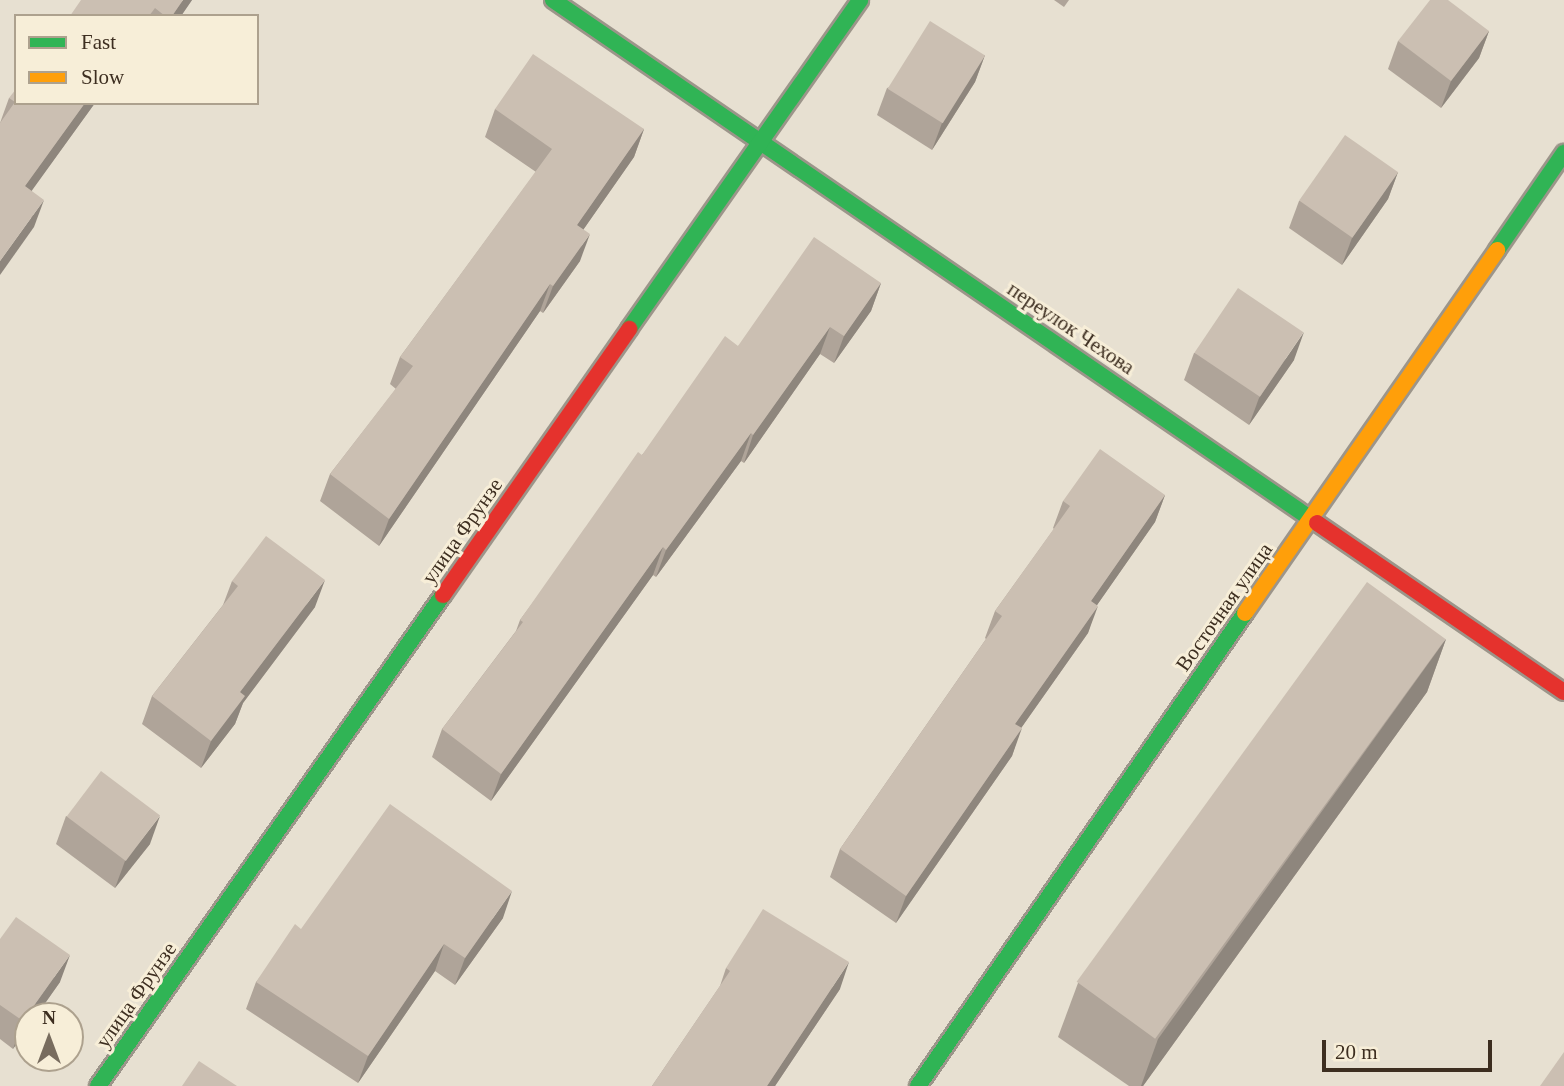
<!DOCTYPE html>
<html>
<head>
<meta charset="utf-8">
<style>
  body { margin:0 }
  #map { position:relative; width:1564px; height:1086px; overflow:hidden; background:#e7e0d1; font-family:"Times New Roman",serif }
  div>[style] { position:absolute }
  .roads { filter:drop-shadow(2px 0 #9c958a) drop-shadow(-2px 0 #9c958a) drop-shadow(0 2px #9c958a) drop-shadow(0 -2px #9c958a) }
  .fast>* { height:16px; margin:-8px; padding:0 8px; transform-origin:8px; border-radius:8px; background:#30b455 }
  .slow>* { height:16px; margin:-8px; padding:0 8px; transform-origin:8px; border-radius:8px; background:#ff9f0a }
  .jam>* { height:16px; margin:-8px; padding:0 8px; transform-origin:8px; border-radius:8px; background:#e5322d }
  .wall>* { inset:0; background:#afa499 }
  .shaded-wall>* { inset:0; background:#8e867d }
  .building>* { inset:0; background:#cbbfb2; transform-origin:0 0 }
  span { translate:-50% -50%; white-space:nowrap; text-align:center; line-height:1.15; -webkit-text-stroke:6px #f7eed8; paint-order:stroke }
  .street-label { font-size:21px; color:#3d2e20 }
  .legend { position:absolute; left:14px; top:14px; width:245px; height:91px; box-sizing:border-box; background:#f7eed8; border:2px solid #ada18e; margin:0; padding:9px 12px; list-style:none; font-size:21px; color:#3d2e20 }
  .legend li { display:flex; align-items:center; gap:14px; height:35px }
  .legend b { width:35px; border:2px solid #ada18e }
  .north { position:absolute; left:14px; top:1002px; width:70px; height:70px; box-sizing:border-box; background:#f7eed8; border:2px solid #ada18e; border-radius:50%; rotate:0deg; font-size:19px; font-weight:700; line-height:28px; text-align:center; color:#3d2e20 }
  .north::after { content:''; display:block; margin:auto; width:24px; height:32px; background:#786c5e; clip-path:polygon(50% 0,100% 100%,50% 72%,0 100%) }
  .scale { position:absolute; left:1322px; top:1040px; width:170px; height:32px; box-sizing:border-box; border:4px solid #3d2e20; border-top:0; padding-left:9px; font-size:21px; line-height:24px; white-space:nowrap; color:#3d2e20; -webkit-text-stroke:5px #f7eed8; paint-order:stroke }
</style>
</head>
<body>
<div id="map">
  <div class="roads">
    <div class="fast">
      <div style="left:553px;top:0;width:926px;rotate:34.39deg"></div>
      <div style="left:1497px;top:250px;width:118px;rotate:-55.4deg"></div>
      <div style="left:629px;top:329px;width:402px;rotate:-54.9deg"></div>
      <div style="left:98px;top:1086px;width:600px;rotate:-54.91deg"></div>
      <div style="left:918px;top:1086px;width:575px;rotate:-55.34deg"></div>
    </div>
    <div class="slow">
      <div style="left:1245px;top:613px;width:442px;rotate:-55.2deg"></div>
    </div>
    <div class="jam">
      <div style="left:1317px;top:523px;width:299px;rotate:34.4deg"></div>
      <div style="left:443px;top:595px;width:325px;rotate:-55deg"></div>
    </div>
  </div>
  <div class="wall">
    <div style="clip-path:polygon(192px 0,181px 16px,70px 16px)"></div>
    <div style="clip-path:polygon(1054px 0,1069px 0,1064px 7px)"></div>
    <div style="clip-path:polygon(1489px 31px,1479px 58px,1441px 108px,1388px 69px,1398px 41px)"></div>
    <div style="clip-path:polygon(985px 55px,975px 82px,932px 150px,877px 115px,887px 88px)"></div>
    <div style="clip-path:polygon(9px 98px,95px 103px,31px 191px,34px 227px,0 123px)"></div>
    <div style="clip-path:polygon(495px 109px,644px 129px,634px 157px,583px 230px,580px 261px,543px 313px,540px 311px,379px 546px,320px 501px,330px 474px,396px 389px,390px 384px,400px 357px,536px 172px,485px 137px)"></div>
    <div style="clip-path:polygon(1398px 172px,1388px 199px,1342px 265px,1289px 228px,1299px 201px)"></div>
    <div style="clip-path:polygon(881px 283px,871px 311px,834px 363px,820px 354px,744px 463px,741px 461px,656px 577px,653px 575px,491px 801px,432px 757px,442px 729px,516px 631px,520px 620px,642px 455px,738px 346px)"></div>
    <div style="clip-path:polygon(1194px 353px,1294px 360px,1249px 425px,1184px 380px)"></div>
    <div style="clip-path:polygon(1165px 495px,1155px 522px,1097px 605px,1088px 633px,1021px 728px,1012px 756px,896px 923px,830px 877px,840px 849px,986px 639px,985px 638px,995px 611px,1054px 529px,1053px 528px,1063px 501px)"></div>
    <div style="clip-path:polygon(232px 581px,315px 607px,243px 703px,235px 724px,201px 768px,142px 724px,152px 696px,223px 605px)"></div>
    <div style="clip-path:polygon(1446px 639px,1427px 692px,1143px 1086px,1129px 1086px,1058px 1037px,1078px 983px)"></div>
    <div style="clip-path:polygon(66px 816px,150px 844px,115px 888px,56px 844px)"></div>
    <div style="clip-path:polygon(503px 918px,455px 985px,435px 971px,358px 1083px,246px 1009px,256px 982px,301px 929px)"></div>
    <div style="clip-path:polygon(0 939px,60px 982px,13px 1049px,0 1039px)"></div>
    <div style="clip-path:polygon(726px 968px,840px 989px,775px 1086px,652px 1086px,720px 986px)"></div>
  </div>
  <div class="shaded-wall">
    <div style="clip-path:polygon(183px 0,192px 0,181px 16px,172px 16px)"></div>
    <div style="clip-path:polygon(1489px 31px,1479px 58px,1441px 108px,1451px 81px)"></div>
    <div style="clip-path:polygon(985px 55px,975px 82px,932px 150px,942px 123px)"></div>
    <div style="clip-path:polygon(85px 103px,95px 103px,15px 214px,25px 186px)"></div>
    <div style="clip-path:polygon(644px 129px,634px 157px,567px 253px,577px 225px)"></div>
    <div style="clip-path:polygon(1398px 172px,1388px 199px,1342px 265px,1352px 238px)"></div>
    <div style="clip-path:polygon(44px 200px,34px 227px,0 275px,0 261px)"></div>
    <div style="clip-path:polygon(590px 234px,580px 261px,543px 313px,553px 286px)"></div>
    <div style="clip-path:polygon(881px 283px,871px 311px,834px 363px,844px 336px)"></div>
    <div style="clip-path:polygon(550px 284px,540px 311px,379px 546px,389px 519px)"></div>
    <div style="clip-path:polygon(830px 327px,820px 354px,744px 463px,753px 435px)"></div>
    <div style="clip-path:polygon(1304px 332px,1294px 360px,1249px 425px,1259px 398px)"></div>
    <div style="clip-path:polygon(751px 433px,741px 461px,656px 577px,666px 550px)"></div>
    <div style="clip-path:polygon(1165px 495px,1155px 522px,1081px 628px,1091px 601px)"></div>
    <div style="clip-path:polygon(663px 547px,653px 575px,491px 801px,501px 774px)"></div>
    <div style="clip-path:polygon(325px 580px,315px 607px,243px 703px,235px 724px,201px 768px,211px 741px,240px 692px)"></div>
    <div style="clip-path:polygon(1098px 606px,1088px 633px,1005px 751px,1015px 724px)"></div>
    <div style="clip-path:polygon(1446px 639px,1427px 692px,1143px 1086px,1141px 1086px,1158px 1039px)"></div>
    <div style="clip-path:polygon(1022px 728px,1012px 756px,896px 923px,906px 896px)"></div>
    <div style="clip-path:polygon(160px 816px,150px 844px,115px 888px,125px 861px)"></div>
    <div style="clip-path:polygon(512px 891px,503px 918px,455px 985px,465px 958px)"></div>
    <div style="clip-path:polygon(444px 944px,435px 971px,358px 1083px,368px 1056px)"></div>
    <div style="clip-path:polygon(70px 955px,60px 982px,36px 1016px,28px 1016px,28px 1027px,13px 1049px,23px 1021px)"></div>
    <div style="clip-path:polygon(849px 962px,840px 989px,775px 1086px,767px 1086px)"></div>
  </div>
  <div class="building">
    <div style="clip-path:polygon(81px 0,183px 0,172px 16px,165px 16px,155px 8px,149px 16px,70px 16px)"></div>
    <div style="clip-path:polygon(1430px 0,1448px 0,1489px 31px,1451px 81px,1398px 41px)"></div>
    <div style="left:930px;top:21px;width:65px;height:80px;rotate:32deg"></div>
    <div style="clip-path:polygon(533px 54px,644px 129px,577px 225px,590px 234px,553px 286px,550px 284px,389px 519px,330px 474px,413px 366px,400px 357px,552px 149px,495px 109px)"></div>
    <div style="clip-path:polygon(16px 89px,16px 103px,85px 103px,25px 186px,44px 200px,0 261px,0 123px,15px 102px,9px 98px)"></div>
    <div style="left:1345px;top:135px;width:65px;height:80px;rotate:35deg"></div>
    <div style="clip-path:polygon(814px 237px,881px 283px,844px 336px,830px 327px,753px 435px,751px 433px,666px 550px,663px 547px,501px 774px,442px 729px,523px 622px,520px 620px,638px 452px,642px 455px,725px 336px,738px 346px)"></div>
    <div style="left:1238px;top:288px;width:79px;height:78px;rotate:34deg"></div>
    <div style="clip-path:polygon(1100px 449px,1165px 495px,1091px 601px,1098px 606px,1015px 724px,1022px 728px,906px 896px,840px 849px,1002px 616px,995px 611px,1070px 506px,1063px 501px)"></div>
    <div style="clip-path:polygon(266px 536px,325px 580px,240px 692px,245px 696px,211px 741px,152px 696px,238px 586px,232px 581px)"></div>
    <div style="left:1367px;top:582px;width:97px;height:494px;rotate:36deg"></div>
    <div style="left:101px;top:771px;width:74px;height:57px;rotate:37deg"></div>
    <div style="clip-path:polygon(390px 804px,512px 891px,465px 958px,444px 944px,368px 1056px,256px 982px,295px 924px,301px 929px)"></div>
    <div style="clip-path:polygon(763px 909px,849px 962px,767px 1086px,652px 1086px,730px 971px,726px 968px)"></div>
    <div style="clip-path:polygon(16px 917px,70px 955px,23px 1021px,0 1005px,0 939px)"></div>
    <div style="clip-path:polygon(1564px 1052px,1564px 1086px,1540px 1086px)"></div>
    <div style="clip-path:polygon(199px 1061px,237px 1086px,182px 1086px)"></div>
  </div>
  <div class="street-label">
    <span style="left:1071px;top:328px;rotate:34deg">переулок Чехова</span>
    <span style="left:462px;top:531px;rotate:-55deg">улица Фрунзе</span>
    <span style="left:1224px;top:607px;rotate:-55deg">Восточная улица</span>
    <span style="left:136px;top:995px;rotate:-55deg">улица Фрунзе</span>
  </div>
  <ul class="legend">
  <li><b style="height:9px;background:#30b455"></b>Fast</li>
  <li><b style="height:9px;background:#ff9f0a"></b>Slow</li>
  </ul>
  <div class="north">N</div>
  <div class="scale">20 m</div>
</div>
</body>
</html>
